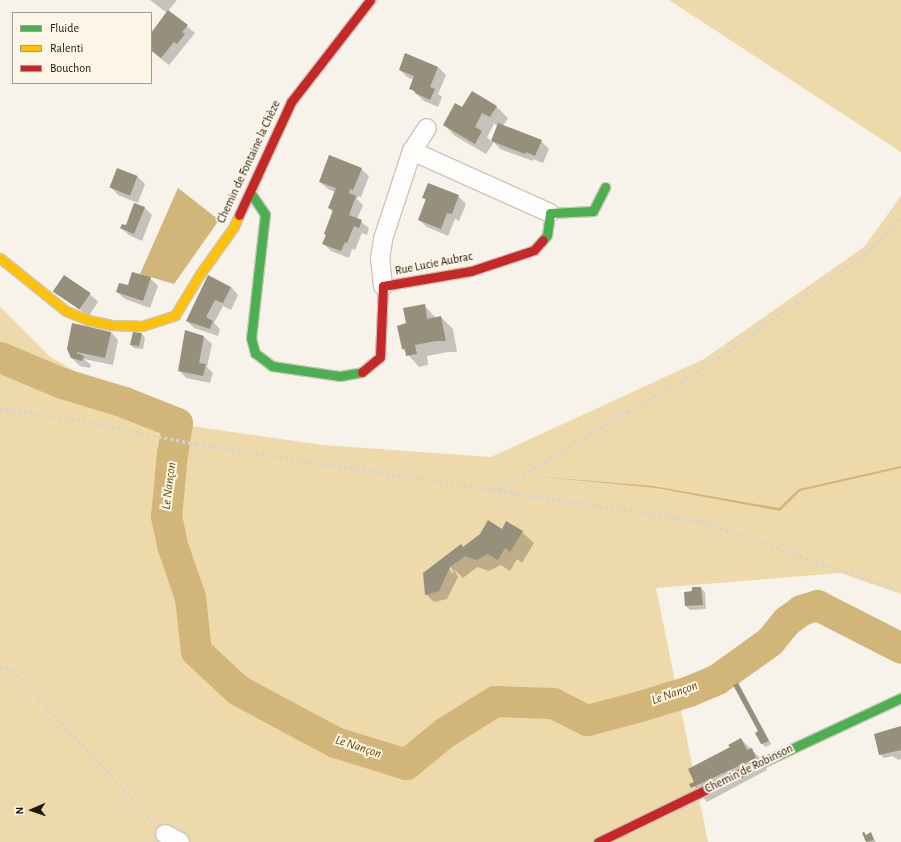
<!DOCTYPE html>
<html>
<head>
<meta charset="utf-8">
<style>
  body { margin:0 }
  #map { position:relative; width:901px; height:842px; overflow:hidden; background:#f7f3eb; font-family:"Alegreya Sans",sans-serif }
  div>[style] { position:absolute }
  .green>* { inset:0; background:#eed9ab }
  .water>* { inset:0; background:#d2b578 }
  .shadow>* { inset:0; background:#0003 }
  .river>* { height:31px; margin:-15.5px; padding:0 15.5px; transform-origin:15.5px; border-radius:15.5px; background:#d2b578 }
  .building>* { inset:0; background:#968f7c; transform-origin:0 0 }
  .path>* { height:2.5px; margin-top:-1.25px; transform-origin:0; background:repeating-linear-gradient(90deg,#d5d4d2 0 3px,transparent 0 6px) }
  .roads { filter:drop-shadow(1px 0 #cac6bd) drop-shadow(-1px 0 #cac6bd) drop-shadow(0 1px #cac6bd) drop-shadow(0 -1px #cac6bd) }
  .street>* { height:18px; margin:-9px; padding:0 9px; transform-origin:9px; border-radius:9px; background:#fefdfc }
  .fast>* { height:9px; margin:-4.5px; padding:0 4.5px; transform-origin:4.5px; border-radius:4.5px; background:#4caf50 }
  .slow>* { height:9px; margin:-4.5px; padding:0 4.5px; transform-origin:4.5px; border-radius:4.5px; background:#ffc107 }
  .jam>* { height:9px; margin:-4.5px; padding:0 4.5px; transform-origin:4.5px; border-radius:4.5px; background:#c62828 }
  span { translate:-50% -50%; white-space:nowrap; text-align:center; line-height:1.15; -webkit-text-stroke:4px #fdf5e5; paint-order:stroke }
  .street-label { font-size:12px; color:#1d180e }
  .water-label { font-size:13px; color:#654b06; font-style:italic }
  .legend { position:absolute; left:12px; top:12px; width:140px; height:72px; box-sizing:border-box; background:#fdf5e5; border:1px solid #a39d8f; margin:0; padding:5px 7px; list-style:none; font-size:12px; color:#1d180e }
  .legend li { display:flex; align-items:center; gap:8px; height:20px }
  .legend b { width:20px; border:1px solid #a39d8f }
  .north { position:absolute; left:12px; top:790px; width:40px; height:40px; -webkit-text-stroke:3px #fdf5e5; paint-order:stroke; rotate:268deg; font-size:11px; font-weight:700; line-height:16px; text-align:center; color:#1d180e }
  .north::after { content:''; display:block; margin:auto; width:14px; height:18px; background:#1d180e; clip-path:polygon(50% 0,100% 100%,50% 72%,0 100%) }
</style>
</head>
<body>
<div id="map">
  <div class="green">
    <div style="clip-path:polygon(669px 0,901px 0,901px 152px)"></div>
    <div style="clip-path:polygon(901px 196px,901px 594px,840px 573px,656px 588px,708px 842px,0 842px,0 307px,49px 356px,162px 422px,323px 445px,491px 457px,704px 359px,864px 247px)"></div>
  </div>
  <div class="water">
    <div style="clip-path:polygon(178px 188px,219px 220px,174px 284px,140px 274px)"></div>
    <div style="clip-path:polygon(901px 466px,901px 468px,800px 491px,780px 511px,656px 488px,533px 476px,653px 486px,779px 508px,799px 489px)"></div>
  </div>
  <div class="shadow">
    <div style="clip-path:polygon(150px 0,177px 0,168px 11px,195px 33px,169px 65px,151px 51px,151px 35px,167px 13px)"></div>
    <div style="clip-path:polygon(406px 54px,438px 67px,446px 75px,438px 94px,442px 97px,438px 107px,424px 101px,410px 88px,414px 80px,407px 77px,400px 70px)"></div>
    <div style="clip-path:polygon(evenodd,496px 106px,508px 118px,503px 126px,541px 141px,549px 149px,543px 163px,533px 159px,533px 161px,500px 149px,494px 142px,486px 154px,455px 136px,444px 125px,462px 109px,496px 106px,494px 124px,498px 126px,492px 142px,487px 137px,494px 124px)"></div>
    <div style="clip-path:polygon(117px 169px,138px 177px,145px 184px,138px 203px,118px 195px,111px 187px)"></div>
    <div style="clip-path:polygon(361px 169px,369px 176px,361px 197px,358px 196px,357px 199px,363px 205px,357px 219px,369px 228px,367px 235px,362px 233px,355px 250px,352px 249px,349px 258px,331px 251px,323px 243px,326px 236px,325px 234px,333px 212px,329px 208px,335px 192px,328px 189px,320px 182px)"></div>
    <div style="clip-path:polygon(458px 196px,466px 204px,459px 221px,455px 219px,448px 236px,427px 227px,419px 220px,426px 201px,424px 198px)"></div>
    <div style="clip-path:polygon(144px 207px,152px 215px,142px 241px,129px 235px,121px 228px,127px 226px)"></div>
    <div style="clip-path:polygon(150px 278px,158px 286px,150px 308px,125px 299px,117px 292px)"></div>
    <div style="clip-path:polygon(231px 287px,238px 295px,231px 310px,223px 306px,214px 323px,220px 329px,218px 336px,194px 328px,187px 321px)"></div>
    <div style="clip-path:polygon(55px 292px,90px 294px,98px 302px,89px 316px)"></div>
    <div style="clip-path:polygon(424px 305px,436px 318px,441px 317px,453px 329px,457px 352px,448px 352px,427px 356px,428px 365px,419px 367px,403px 349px,407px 324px)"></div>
    <div style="clip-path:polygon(111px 332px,118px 340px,113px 365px,84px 359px,91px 365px,90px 368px,80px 366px,72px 358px,68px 349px)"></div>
    <div style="clip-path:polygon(142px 334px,145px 338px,143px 349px,134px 348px,131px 345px)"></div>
    <div style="clip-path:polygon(204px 337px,212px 344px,207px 367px,213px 373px,210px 383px,186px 378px,179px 370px)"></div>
    <div style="clip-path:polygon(evenodd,488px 521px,502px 530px,507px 522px,522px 532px,534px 543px,522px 563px,517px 559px,510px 571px,501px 565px,489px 571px,477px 567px,463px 578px,454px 569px,458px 577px,447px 599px,434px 602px,426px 594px,424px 573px,461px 545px,463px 548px,481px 535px,488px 521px,448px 566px,450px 566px,454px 572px,452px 573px,448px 566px)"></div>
    <div style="clip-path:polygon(701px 588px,705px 592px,706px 609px,690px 610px,686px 606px,685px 593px,693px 592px)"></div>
    <div style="clip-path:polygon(737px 684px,741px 688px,771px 744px,766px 747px,762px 744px,756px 733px,759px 732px)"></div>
    <div style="clip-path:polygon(901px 727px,901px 759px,898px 760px,893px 756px,884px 758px,880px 754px)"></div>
    <div style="clip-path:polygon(741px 739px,763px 761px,767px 770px,707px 802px,696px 790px,695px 783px)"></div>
    <div style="clip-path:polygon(863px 833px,866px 836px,871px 834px,876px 842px,867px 842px)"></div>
  </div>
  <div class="river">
    <div style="left:0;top:357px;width:67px;rotate:22.8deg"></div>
    <div style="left:62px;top:383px;width:65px;rotate:17deg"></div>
    <div style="left:124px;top:402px;width:57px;rotate:21.6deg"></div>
    <div style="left:177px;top:423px;width:30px;rotate:99deg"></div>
    <div style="left:172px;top:453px;width:63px;rotate:95.4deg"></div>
    <div style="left:166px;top:516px;width:30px;rotate:78deg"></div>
    <div style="left:172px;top:545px;width:55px;rotate:70.9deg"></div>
    <div style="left:190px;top:597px;width:54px;rotate:83.7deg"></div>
    <div style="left:196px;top:651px;width:57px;rotate:42.9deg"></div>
    <div style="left:238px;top:690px;width:110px;rotate:28.2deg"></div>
    <div style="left:335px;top:742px;width:74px;rotate:17.2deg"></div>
    <div style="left:406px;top:764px;width:50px;rotate:-39.4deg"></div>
    <div style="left:445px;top:732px;width:59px;rotate:-31.8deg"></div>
    <div style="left:495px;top:701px;width:58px;rotate:2deg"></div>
    <div style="left:553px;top:703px;width:38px;rotate:27deg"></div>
    <div style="left:587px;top:720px;width:55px;rotate:-14.8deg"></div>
    <div style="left:640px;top:706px;width:51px;rotate:-17deg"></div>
    <div style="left:689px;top:691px;width:30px;rotate:-23deg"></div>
    <div style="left:717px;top:679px;width:65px;rotate:-35.6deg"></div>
    <div style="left:770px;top:641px;width:26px;rotate:-51deg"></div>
    <div style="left:786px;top:621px;width:19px;rotate:-36deg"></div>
    <div style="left:801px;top:610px;width:17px;rotate:-17deg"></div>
    <div style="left:817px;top:605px;width:94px;rotate:27.1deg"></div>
  </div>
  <div class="building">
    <div style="clip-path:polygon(168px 10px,188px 25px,182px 32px,185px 34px,177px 44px,174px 42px,161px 58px,151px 50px,151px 33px)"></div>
    <div style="clip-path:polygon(405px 53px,438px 67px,430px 87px,435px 89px,430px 100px,415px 93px,415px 91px,409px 89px,414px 76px,399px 70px)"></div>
    <div style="clip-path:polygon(472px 91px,497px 106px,490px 117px,482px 113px,475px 127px,482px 131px,475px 144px,443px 125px,455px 103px,462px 107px)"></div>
    <div style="clip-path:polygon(498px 123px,542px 140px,535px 156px,526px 152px,525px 154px,491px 141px)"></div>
    <div style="clip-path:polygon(329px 155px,362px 168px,353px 190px,350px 189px,349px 193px,356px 196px,349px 215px,362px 220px,359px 228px,354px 226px,347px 243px,345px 242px,341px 251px,322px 244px,326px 235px,324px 234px,333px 210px,328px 208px,336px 188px,319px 182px)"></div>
    <div style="left:117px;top:168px;width:22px;height:21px;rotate:21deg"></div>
    <div style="clip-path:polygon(428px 183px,459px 195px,452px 214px,447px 213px,441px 229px,418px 220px,426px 199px,422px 198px)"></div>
    <div style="clip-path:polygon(134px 203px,145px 207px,134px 234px,120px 228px,122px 224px,126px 225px)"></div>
    <div style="clip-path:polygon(132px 272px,151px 277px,143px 301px,116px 292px,119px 283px,128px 285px)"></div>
    <div style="left:64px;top:275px;width:32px;height:20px;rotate:34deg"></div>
    <div style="clip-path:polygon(208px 275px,231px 287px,223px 303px,215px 300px,206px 317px,213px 321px,210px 329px,186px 321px)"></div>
    <div style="clip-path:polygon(425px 304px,427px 319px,441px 316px,446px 341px,436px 341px,415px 345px,417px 354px,406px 356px,405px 349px,402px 349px,397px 326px,406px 323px,403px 308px)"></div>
    <div style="clip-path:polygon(72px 323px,111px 332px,105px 358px,77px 352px,77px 353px,84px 356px,82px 361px,71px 358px,67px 349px)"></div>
    <div style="clip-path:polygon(185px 330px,204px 336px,199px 363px,206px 364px,203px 376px,178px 371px)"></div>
    <div style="clip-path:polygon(133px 332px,142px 333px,139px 346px,130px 345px)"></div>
    <div style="clip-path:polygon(488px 520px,502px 529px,506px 521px,523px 531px,510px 552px,505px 548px,498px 560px,488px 554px,477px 560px,465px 556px,450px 567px,439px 591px,425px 595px,423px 573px,461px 544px,463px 547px,480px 534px)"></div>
    <div style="clip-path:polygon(692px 587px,701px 587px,703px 605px,685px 606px,684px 592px,692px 591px)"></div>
    <div style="clip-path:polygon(738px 683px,769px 741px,761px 744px,755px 733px,758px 731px,733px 685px)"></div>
    <div style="clip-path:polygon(901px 726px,901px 750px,879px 755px,874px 734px)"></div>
    <div style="clip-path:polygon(741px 738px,747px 750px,752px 748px,756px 758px,691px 788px,689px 784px,694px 782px,688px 769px,730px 747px,728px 745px)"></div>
    <div style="clip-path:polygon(864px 832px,866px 835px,871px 832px,874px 840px,866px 842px,862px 833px)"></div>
  </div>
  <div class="path">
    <div style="left:0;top:408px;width:95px;rotate:9.1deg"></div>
    <div style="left:94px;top:423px;width:104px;rotate:11.6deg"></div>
    <div style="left:196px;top:444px;width:513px;rotate:8.75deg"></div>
    <div style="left:703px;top:522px;width:210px;rotate:19.2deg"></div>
    <div style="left:497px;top:490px;width:153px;rotate:-31.1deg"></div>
    <div style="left:628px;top:411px;width:80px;rotate:-29.1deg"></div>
    <div style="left:698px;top:372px;width:209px;rotate:-35.3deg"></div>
    <div style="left:869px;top:251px;width:47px;rotate:-46.7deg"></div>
    <div style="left:0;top:666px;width:14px;rotate:17deg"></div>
    <div style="left:13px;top:670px;width:207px;rotate:47.2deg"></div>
  </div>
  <div class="roads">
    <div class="street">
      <div style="left:412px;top:151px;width:151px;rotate:24.2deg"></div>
      <div style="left:383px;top:286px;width:27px;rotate:-96deg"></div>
      <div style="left:380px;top:259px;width:20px;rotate:-81deg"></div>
      <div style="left:383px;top:239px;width:93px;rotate:-71.8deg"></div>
      <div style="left:412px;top:151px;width:27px;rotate:-57deg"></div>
      <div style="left:165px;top:834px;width:17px;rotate:28deg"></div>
    </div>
    <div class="fast">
      <div style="left:250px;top:192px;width:27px;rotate:56deg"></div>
      <div style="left:265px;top:214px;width:125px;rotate:96.4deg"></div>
      <div style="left:251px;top:338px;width:16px;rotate:75deg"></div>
      <div style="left:255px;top:353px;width:21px;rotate:37deg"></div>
      <div style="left:272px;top:366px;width:69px;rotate:8.4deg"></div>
      <div style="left:340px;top:376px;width:22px;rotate:-10deg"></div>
      <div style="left:543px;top:240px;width:6px;rotate:-51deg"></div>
      <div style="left:547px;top:235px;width:22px;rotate:-82deg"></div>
      <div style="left:550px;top:213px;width:43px;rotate:-2.7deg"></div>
      <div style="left:593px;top:211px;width:27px;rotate:-63deg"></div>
      <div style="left:742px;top:772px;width:175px;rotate:-25deg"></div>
    </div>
    <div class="slow">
      <div style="left:0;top:258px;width:85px;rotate:38.8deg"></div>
      <div style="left:66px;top:311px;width:24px;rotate:22deg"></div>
      <div style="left:88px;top:320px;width:25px;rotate:12deg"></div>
      <div style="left:112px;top:325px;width:30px;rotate:2deg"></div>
      <div style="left:142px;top:326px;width:35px;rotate:-18deg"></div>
      <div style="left:175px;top:315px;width:48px;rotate:-58.6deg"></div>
      <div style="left:200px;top:274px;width:57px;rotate:-54.3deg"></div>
      <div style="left:233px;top:228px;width:14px;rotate:-65deg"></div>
    </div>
    <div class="jam">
      <div style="left:239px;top:215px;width:124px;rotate:-65.3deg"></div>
      <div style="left:291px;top:102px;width:129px;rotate:-52.2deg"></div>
      <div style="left:362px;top:372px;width:23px;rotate:-40deg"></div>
      <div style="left:380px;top:357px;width:71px;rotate:-87.6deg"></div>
      <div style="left:383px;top:286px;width:89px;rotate:-9.7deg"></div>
      <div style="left:471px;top:271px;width:66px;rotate:-18.4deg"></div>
      <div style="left:534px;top:250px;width:13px;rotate:-48deg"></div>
      <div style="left:598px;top:842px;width:160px;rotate:-25.9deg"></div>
    </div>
  </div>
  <div class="street-label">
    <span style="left:249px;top:162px;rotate:-65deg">Chemin de Fontaine la Chèze</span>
    <span style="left:434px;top:264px;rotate:-11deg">Rue Lucie Aubrac</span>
    <span style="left:749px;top:769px;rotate:-26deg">Chemin de Robinson</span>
  </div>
  <div class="water-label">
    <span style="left:170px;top:486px;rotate:-83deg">Le Nançon</span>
    <span style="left:675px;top:694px;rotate:-19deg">Le Nançon</span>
    <span style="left:358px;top:748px;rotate:18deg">Le Nançon</span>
  </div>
  <ul class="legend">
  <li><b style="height:5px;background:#4caf50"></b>Fluide</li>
  <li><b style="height:5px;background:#ffc107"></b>Ralenti</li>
  <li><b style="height:5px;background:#c62828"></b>Bouchon</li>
  </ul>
  <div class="north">N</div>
</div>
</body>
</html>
